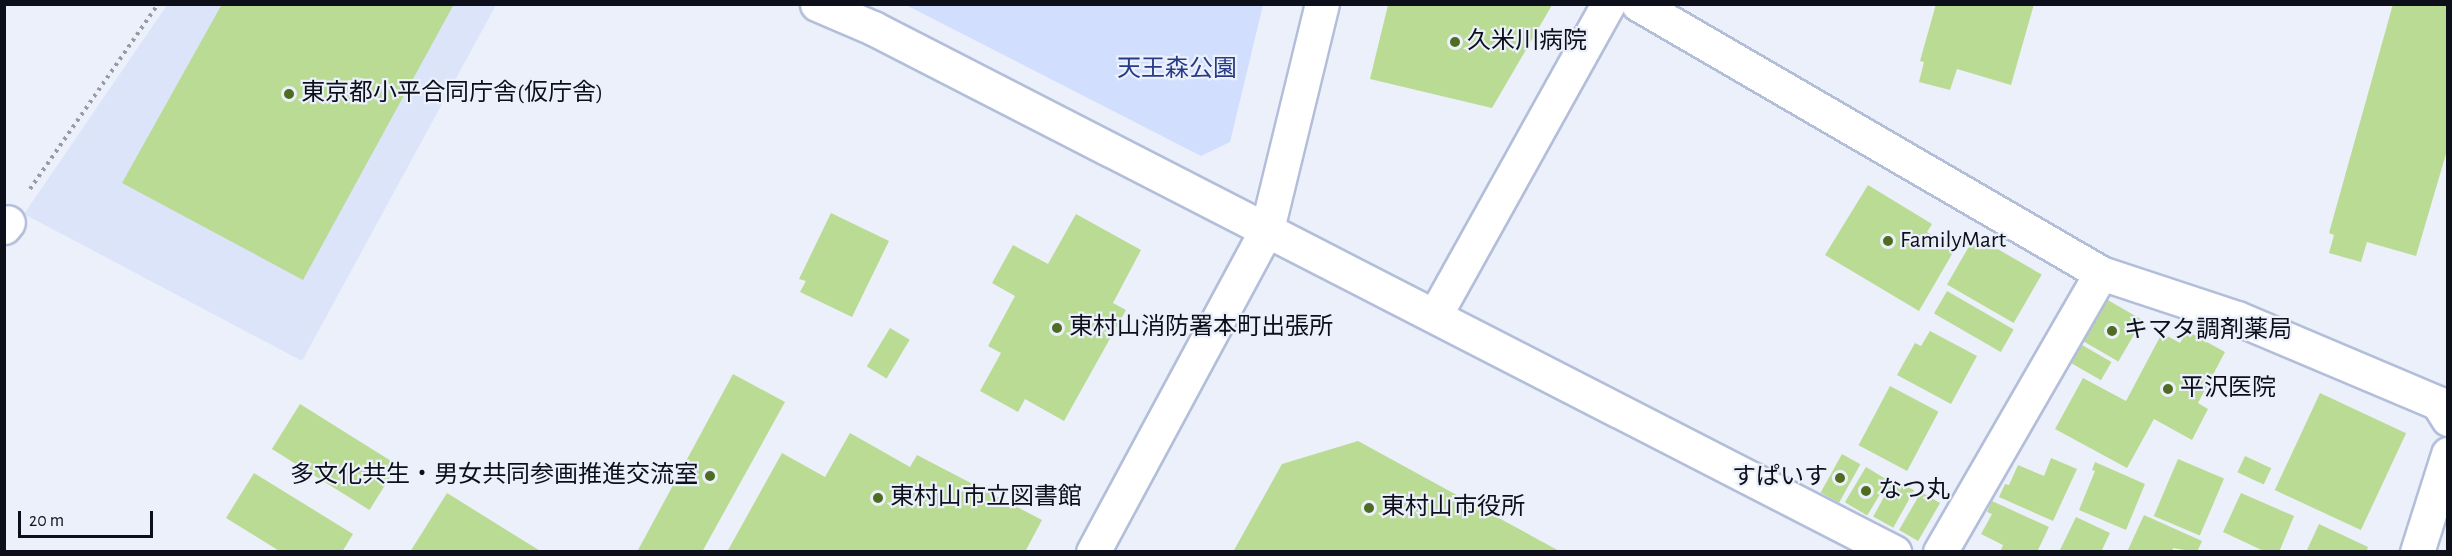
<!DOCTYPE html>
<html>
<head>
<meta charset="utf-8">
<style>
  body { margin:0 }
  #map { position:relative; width:2452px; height:556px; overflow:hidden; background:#ebf0fb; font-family:"Alegreya Sans","Noto Sans JP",sans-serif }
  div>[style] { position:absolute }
  .built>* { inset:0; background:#dce4f9 }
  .green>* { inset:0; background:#d1defd }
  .building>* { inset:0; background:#badb94; transform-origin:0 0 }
  .path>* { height:4px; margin-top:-2px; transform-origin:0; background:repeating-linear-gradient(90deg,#979ba6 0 3px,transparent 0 7.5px) }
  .roads { filter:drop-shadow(2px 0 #b3bed9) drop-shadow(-2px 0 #b3bed9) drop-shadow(0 2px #b3bed9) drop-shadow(0 -2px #b3bed9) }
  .minor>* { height:33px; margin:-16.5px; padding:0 16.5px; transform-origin:16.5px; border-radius:16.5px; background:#fff }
  .tertiary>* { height:33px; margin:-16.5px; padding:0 16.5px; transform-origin:16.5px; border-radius:16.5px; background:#fff }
  .dots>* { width:16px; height:16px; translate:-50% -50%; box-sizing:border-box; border:3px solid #ebf0fb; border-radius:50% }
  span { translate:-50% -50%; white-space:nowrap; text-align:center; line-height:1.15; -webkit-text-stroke:4.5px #ebf0fb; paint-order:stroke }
  .poi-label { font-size:24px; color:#0d101a }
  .left { translate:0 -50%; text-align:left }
  .right { translate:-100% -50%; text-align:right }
  .park-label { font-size:24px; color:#273c88 }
  .frame { position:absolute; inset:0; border:6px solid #0d101a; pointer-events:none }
  .scale { position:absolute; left:18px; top:511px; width:135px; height:27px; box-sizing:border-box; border:3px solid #0d101a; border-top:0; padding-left:8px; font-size:18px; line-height:21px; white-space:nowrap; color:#0d101a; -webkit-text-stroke:4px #ebf0fb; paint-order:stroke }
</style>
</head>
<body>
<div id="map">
  <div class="built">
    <div style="clip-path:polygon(167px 5px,496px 5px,302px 361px,24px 214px)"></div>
  </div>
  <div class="green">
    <div style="clip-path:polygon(906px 5px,1263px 5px,1230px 142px,1201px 156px)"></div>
  </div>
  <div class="building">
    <div style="clip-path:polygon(222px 4px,454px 4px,303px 280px,122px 183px)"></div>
    <div style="clip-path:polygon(1936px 4px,2034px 4px,2011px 85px,1957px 69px,1950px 90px,1919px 82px,1924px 62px,1920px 61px)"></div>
    <div style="clip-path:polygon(2393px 4px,2448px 4px,2448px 147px,2416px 256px,2367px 242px,2361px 262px,2329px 253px,2334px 235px,2329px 233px)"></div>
    <div style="clip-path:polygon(1388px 5px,1552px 5px,1492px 108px,1370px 79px)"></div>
    <div style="clip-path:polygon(1868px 185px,1932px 224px,1927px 232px,1955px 249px,1919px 311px,1825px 255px)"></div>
    <div style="clip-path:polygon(831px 213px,889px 241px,852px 317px,800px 292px,806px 281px,799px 279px)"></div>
    <div style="clip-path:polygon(1076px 214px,1141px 250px,1113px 303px,1126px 310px,1064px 421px,1025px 399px,1018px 412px,980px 391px,1001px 353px,988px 346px,1015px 296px,992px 283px,1013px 245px,1048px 264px)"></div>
    <div style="left:1975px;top:236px;width:77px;height:56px;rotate:30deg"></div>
    <div style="left:1947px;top:291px;width:77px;height:26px;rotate:30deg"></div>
    <div style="left:2106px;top:299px;width:42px;height:48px;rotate:30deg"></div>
    <div style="left:890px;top:328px;width:23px;height:45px;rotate:31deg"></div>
    <div style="clip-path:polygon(1930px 331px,1977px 356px,1951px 404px,1897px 375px,1915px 343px,1921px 346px)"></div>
    <div style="clip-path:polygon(2187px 331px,2225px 352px,2198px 403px,2208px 409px,2192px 440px,2154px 419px,2127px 468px,2055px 429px,2083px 378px,2126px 401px,2162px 333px,2180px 343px)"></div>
    <div style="left:2082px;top:345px;width:34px;height:21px;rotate:30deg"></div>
    <div style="clip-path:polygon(733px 374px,785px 402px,702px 552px,637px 552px)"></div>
    <div style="left:1890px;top:386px;width:55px;height:67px;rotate:28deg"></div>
    <div style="left:2320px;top:393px;width:95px;height:107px;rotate:25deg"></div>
    <div style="left:300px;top:404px;width:115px;height:53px;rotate:32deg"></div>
    <div style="clip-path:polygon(850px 433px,910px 467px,917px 455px,1042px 520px,1026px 550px,727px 552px,782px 453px,825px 477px)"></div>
    <div style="clip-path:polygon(1358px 441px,1561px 552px,1233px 552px,1282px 464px)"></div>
    <div style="left:1842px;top:454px;width:21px;height:44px;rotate:29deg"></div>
    <div style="left:2245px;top:456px;width:29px;height:18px;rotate:25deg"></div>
    <div style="clip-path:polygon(2051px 458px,2077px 469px,2053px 521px,1999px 497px,2005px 484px,2009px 485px,2018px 465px,2044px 476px)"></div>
    <div style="left:2178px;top:459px;width:50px;height:62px;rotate:23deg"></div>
    <div style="clip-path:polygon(2095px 462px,2145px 484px,2126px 530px,2079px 510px,2095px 471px,2092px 470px)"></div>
    <div style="left:1866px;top:467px;width:26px;height:41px;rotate:31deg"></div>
    <div style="clip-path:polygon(254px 473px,353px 534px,342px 552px,281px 552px,226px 518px)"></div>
    <div style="left:1894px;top:479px;width:23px;height:43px;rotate:29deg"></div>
    <div style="left:1921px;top:492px;width:22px;height:44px;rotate:30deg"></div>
    <div style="clip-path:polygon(447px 493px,542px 552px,410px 552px)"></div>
    <div style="clip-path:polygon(2241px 493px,2294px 516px,2279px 552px,2266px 552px,2223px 532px)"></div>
    <div style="clip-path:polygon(1992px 501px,2049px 527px,2037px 552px,2000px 552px,2003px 545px,1981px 534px,1992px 514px,1987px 512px)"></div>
    <div style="clip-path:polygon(2144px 515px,2202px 541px,2197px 552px,2173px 548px,2172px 552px,2127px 552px)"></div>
    <div style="clip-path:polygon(2076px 517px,2110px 533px,2101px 552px,2059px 552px)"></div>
    <div style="clip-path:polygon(2319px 524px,2368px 547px,2366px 552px,2306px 552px)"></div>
  </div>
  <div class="path">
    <div style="left:30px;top:189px;width:225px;rotate:-55.3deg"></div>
  </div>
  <div class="roads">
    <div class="minor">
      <div style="left:1638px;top:4px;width:535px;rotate:30.16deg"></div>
      <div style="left:2101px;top:273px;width:143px;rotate:18.3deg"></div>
      <div style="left:2237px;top:318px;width:218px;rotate:22.9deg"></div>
      <div style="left:2438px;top:403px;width:19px;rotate:58deg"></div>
      <div style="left:4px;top:227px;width:6px;rotate:-51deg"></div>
      <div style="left:1435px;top:315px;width:356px;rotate:-60.9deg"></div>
      <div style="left:1940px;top:552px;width:322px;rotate:-60deg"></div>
      <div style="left:2417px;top:552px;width:103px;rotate:-72.4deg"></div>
    </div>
    <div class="tertiary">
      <div style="left:817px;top:4px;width:61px;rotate:23.2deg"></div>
      <div style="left:873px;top:28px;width:1148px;rotate:27.17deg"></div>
      <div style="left:1093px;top:552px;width:367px;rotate:-61.7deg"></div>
      <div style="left:1267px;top:229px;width:232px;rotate:-76.3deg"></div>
    </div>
  </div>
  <div class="dots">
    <div style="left:1455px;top:42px;background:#4e6d22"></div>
    <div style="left:289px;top:94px;background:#4e6d22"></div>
    <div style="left:1888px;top:241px;background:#4e6d22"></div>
    <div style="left:1057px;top:328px;background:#4e6d22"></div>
    <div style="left:2112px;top:331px;background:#4e6d22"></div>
    <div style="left:2168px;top:389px;background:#4e6d22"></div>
    <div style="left:710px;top:476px;background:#4e6d22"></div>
    <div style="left:1840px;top:478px;background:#4e6d22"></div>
    <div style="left:1866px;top:491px;background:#4e6d22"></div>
    <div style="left:878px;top:498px;background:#4e6d22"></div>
    <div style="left:1369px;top:508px;background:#4e6d22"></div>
  </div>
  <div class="poi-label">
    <span class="left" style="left:1467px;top:42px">久米川病院</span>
    <span class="left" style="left:301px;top:94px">東京都小平合同庁舎(仮庁舎)</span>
    <span class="left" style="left:1900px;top:241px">FamilyMart</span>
    <span class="left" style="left:1069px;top:328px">東村山消防署本町出張所</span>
    <span class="left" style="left:2124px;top:331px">キマタ調剤薬局</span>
    <span class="left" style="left:2180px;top:389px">平沢医院</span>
    <span class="right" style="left:698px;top:476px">多文化共生・男女共同参画推進交流室</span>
    <span class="right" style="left:1828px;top:478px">すぱいす</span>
    <span class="left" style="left:1878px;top:491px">なつ丸</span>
    <span class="left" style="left:890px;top:498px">東村山市立図書館</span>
    <span class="left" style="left:1381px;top:508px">東村山市役所</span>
  </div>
  <div class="park-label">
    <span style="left:1177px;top:70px">天王森公園</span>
  </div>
  <div class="frame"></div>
  <div class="scale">20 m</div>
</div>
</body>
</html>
